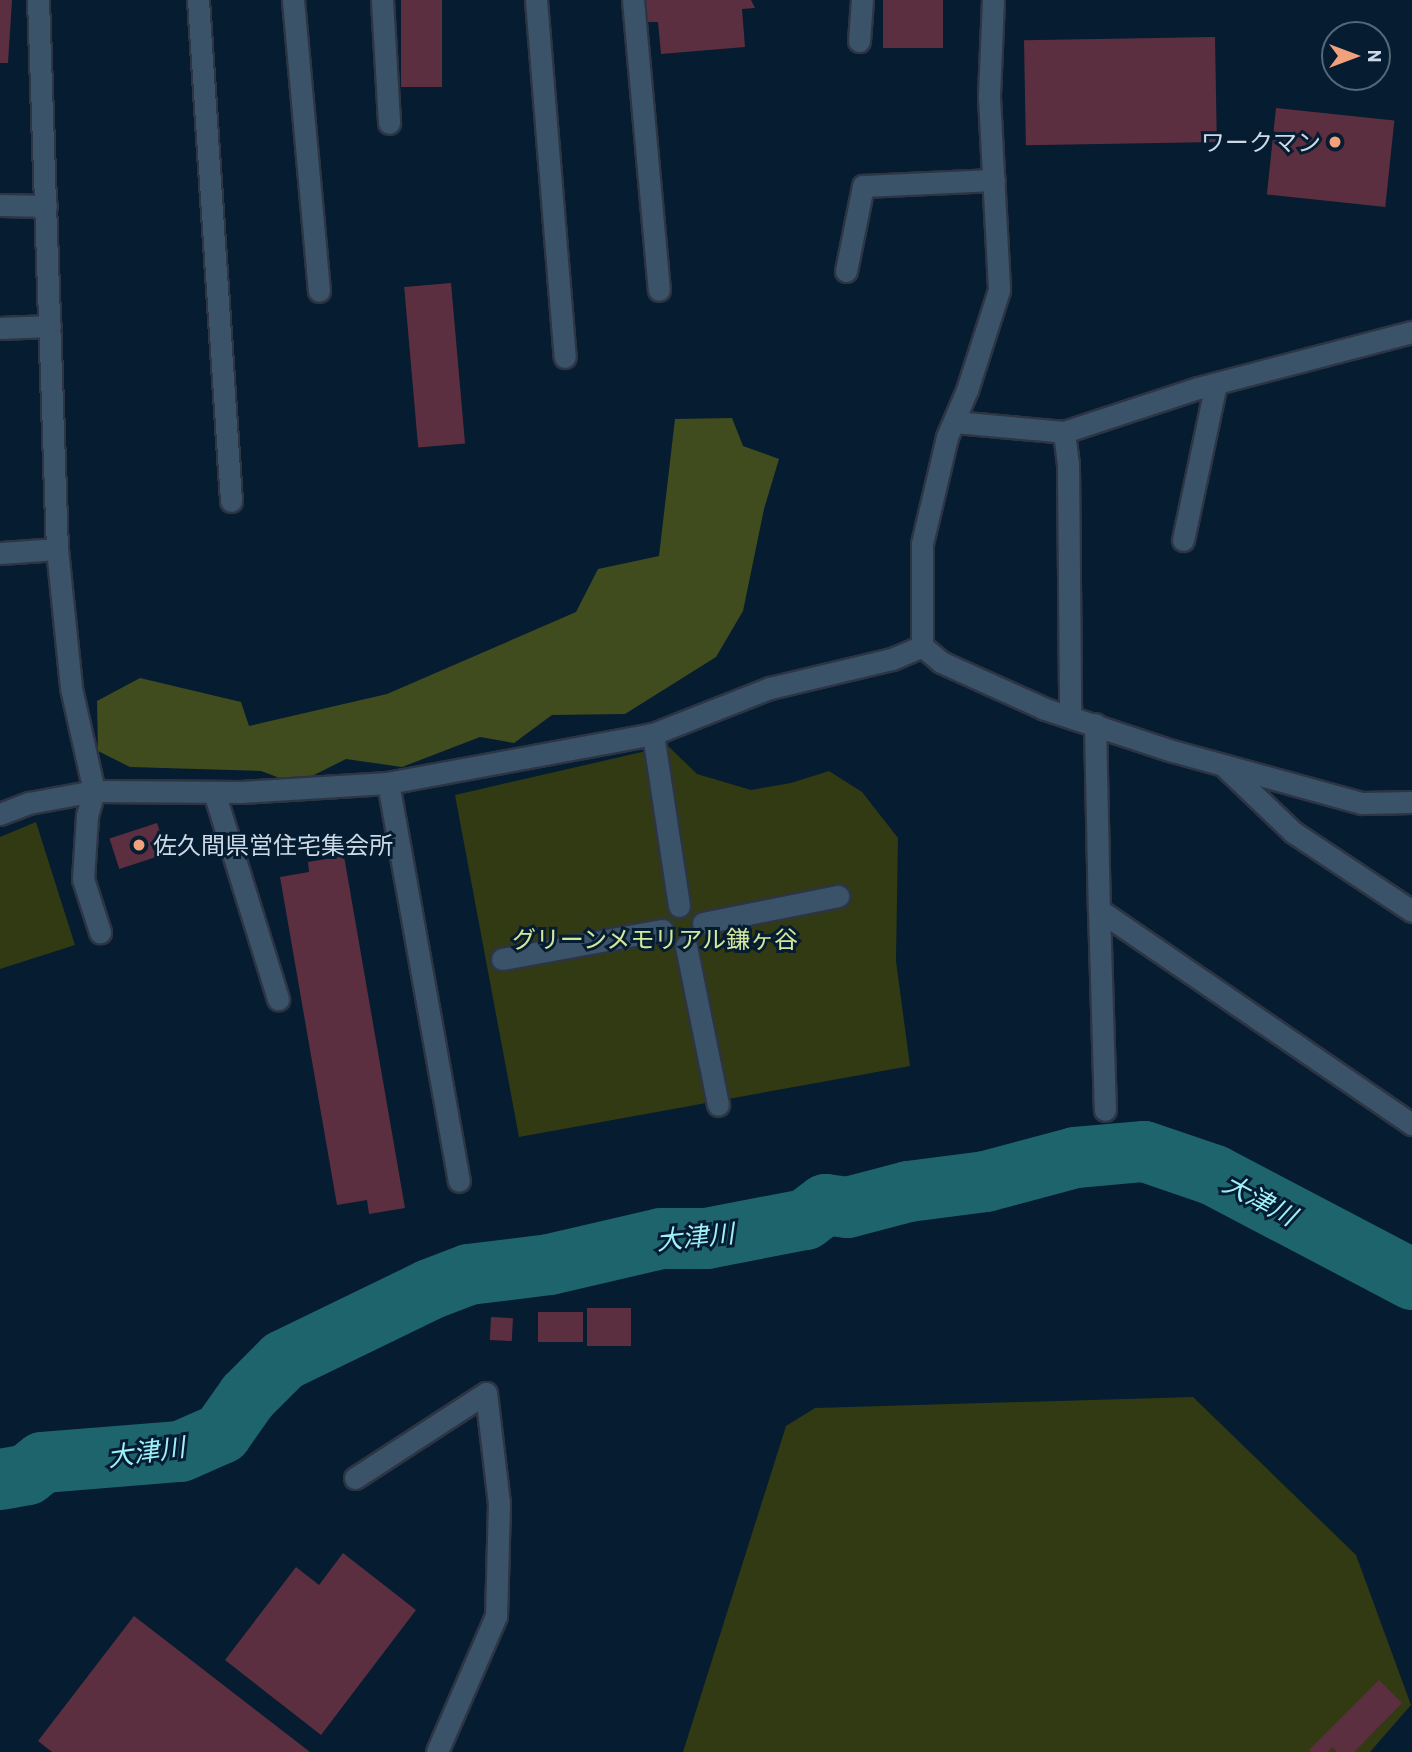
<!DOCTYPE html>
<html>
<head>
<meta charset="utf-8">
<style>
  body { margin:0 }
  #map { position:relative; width:1412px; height:1752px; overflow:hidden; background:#061c30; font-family:Barlow,"Noto Sans JP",sans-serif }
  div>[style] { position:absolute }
  .green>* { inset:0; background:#313a13 }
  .forest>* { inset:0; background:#404c1e }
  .river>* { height:61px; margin:-30.5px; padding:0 30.5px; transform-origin:30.5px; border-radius:30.5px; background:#1e646d }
  .building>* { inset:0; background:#5c2f40; transform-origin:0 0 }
  .roads { filter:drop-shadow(2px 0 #2d3545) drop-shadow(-2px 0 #2d3545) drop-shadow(0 2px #2d3545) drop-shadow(0 -2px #2d3545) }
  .minor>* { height:21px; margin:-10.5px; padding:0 10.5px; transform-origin:10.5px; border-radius:10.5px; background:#3b5369 }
  .dots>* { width:19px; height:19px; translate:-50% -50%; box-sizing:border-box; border:4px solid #061c30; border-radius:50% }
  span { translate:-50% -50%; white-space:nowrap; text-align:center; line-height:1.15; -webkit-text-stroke:6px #061c30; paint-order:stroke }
  .poi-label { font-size:24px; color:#ccdae7 }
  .right { translate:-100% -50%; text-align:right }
  .left { translate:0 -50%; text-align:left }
  .park-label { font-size:24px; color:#d3e89d }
  .water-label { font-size:26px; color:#a0f0fc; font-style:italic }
  .north { position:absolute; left:1321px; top:21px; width:70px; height:70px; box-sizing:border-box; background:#061c30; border:2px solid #556879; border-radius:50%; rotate:90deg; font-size:19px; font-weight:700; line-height:28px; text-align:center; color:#ccdae7 }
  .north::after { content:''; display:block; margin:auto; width:24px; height:32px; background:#f1a17c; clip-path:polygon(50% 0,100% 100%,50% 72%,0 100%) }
</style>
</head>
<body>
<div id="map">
  <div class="green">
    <div style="clip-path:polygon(668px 746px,697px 774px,751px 790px,791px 783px,829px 771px,862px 792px,898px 838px,896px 961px,910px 1066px,519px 1137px,455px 795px)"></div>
    <div style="clip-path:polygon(36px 822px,75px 945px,0 969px,0 837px)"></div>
    <div style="clip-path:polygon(1193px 1397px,1356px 1555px,1411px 1705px,1370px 1752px,683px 1752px,786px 1426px,815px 1408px)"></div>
  </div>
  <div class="forest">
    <div style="clip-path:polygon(732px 418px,743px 446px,779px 459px,764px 509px,743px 611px,716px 657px,625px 714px,552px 715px,514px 743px,480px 737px,402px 767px,346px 759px,296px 784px,261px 771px,130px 767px,98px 751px,97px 701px,140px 678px,241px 702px,249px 726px,387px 694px,576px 612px,598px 569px,659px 556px,675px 419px)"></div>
  </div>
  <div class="river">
    <div style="left:0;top:1479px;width:27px;rotate:-10deg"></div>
    <div style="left:27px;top:1474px;width:19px;rotate:-39deg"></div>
    <div style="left:42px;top:1462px;width:138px;rotate:-4.6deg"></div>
    <div style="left:180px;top:1451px;width:45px;rotate:-23.7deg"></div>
    <div style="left:221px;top:1433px;width:45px;rotate:-54.9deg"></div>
    <div style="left:247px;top:1396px;width:51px;rotate:-45deg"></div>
    <div style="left:283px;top:1360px;width:162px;rotate:-25.9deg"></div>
    <div style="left:429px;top:1289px;width:42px;rotate:-21deg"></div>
    <div style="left:468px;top:1274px;width:82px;rotate:-7deg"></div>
    <div style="left:549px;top:1264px;width:115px;rotate:-13.1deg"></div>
    <div style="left:661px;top:1238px;width:45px"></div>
    <div style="left:706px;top:1238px;width:101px;rotate:-10.9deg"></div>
    <div style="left:805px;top:1219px;width:25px;rotate:-37deg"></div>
    <div style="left:825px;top:1204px;width:22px;rotate:8deg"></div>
    <div style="left:847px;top:1207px;width:63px;rotate:-14.7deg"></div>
    <div style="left:908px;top:1191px;width:78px;rotate:-7.4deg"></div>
    <div style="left:985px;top:1181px;width:93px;rotate:-14.9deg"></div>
    <div style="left:1075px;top:1157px;width:69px;rotate:-5deg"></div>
    <div style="left:1144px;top:1151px;width:74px;rotate:18.9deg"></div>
    <div style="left:1214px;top:1175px;width:224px;rotate:27.7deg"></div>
  </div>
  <div class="building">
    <div style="clip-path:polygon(0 0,12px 0,8px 63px,0 63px)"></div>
    <div style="left:401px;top:0;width:41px;height:87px"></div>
    <div style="clip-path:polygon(645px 0,751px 0,755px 8px,742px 9px,745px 47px,661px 54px,658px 22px,647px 22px)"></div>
    <div style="left:883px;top:0;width:60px;height:48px"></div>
    <div style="left:1215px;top:37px;width:105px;height:191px;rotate:89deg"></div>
    <div style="left:1276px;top:108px;width:119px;height:87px;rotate:6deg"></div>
    <div style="left:451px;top:283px;width:161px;height:47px;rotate:85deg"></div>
    <div style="left:157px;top:823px;width:32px;height:50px;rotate:72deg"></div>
    <div style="clip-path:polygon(344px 856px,405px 1208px,369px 1214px,367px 1200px,337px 1205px,280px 877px,309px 872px,308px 862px)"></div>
    <div style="left:587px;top:1308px;width:44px;height:38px"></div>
    <div style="left:538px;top:1312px;width:45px;height:30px"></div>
    <div style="left:491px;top:1317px;width:22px;height:23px;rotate:3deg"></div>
    <div style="clip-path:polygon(343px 1553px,416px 1610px,321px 1735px,225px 1660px,296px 1567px,319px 1585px)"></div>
    <div style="clip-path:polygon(134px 1616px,310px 1752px,52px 1752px,38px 1741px)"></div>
    <div style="clip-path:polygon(1379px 1680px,1402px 1703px,1354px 1752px,1337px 1752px,1332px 1747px,1328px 1752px,1311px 1752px,1309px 1750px)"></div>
  </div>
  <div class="roads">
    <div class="minor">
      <div style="left:38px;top:0;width:549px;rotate:88.02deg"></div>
      <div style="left:57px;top:549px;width:140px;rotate:84.2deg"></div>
      <div style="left:71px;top:688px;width:106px;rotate:77.4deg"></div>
      <div style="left:94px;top:791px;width:26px;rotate:106deg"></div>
      <div style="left:87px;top:816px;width:63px;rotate:93.6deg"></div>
      <div style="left:83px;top:879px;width:56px;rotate:72.2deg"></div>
      <div style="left:198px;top:0;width:502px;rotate:86.23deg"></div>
      <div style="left:293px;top:0;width:292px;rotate:84.9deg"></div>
      <div style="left:382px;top:0;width:123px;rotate:86.7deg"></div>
      <div style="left:536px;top:0;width:358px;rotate:85.4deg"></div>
      <div style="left:633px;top:0;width:291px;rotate:84.9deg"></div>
      <div style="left:993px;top:0;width:97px;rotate:92.4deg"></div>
      <div style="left:989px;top:97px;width:193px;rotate:87deg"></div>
      <div style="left:999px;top:290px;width:105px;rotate:107.7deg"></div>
      <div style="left:967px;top:390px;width:51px;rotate:113.1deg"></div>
      <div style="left:947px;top:437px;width:110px;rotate:103.2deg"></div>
      <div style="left:922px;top:544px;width:102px;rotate:90deg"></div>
      <div style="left:922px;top:646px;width:25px;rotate:40deg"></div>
      <div style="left:941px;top:662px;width:114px;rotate:24.3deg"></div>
      <div style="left:1045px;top:709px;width:131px;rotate:18.3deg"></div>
      <div style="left:1169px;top:750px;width:200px;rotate:15.4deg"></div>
      <div style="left:1362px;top:803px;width:50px;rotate:-1.1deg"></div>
      <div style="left:859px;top:41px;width:41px;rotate:-85.8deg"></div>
      <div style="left:0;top:205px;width:46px;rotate:1.2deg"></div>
      <div style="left:846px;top:271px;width:87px;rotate:-78.7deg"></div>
      <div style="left:863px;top:186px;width:131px;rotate:-2.6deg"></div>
      <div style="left:0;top:328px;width:50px;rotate:-2.3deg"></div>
      <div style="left:955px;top:422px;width:109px;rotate:5.2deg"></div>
      <div style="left:1064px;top:432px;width:141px;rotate:-18.2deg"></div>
      <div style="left:1198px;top:388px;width:221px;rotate:-14.7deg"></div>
      <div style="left:1064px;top:432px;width:32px;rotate:83deg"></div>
      <div style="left:1068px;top:464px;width:252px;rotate:89.5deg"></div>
      <div style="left:1183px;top:540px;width:159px;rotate:-78.1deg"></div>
      <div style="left:0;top:553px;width:57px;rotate:-4deg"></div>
      <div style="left:1095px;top:724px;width:186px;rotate:88.8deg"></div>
      <div style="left:1099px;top:910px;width:379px;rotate:34.4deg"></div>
      <div style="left:653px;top:734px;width:174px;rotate:81.4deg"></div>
      <div style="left:1226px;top:768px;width:93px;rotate:43.7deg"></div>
      <div style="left:1293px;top:832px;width:143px;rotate:33.6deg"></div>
      <div style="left:388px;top:783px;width:404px;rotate:79.9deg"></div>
      <div style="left:214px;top:792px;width:217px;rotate:72.8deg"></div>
      <div style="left:0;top:814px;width:31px;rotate:-21deg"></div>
      <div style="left:29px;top:803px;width:66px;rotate:-10.5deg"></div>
      <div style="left:94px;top:791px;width:147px;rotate:0.4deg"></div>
      <div style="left:241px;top:792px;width:147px;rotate:-3.5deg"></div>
      <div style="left:388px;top:783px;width:269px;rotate:-10.5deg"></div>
      <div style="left:653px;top:734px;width:126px;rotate:-21.5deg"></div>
      <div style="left:770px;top:688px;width:125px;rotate:-13.4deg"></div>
      <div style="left:892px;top:659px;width:33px;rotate:-23deg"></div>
      <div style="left:1099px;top:910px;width:200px;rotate:88.3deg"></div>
      <div style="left:703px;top:923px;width:138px;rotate:-11.3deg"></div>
      <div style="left:686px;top:946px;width:162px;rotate:78.6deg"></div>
      <div style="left:502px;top:959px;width:163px;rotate:-10.3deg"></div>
      <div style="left:355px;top:1478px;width:156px;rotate:-33deg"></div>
      <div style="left:486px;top:1393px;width:111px;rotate:83.3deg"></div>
      <div style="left:499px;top:1503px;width:113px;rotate:91.5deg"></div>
      <div style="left:496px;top:1616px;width:148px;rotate:113.5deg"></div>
    </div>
  </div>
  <div class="dots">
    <div style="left:1335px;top:142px;background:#f1a17c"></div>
    <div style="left:139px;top:845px;background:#f1a17c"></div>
  </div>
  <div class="poi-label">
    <span class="right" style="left:1321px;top:142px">ワークマン</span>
    <span class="left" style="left:153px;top:845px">佐久間県営住宅集会所</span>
  </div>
  <div class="park-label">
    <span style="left:655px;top:939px">グリーンメモリアル鎌ヶ谷</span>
  </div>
  <div class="water-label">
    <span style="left:1260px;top:1199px;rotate:28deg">大津川</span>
    <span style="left:695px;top:1236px;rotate:-6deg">大津川</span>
    <span style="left:146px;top:1451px;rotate:-8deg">大津川</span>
  </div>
  <div class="north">N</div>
</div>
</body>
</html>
